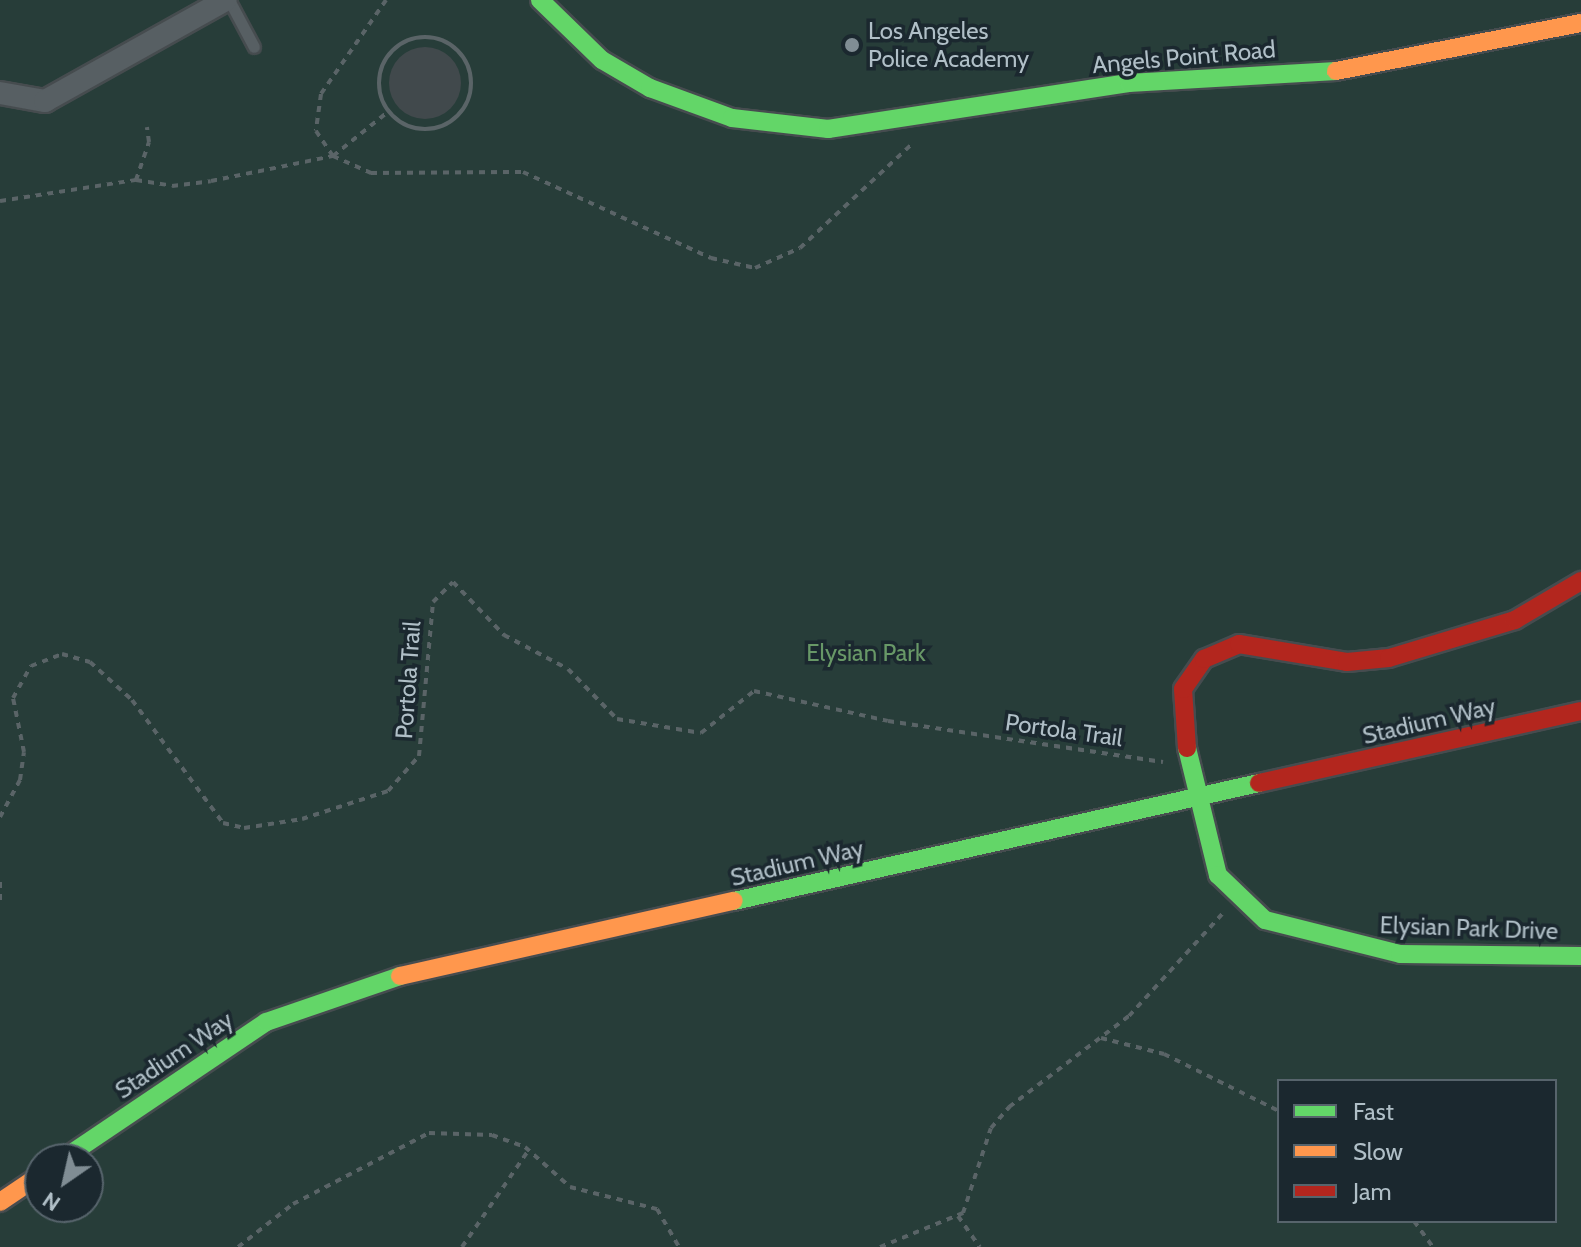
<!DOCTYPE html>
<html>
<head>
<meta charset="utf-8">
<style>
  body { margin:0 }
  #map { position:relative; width:1581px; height:1247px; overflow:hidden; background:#283134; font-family:Cabin,sans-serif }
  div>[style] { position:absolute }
  .green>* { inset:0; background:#273d39 }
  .building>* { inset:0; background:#41494c }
  .round { border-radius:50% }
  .path>* { height:4px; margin-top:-2px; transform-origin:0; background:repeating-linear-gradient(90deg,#5a6467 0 6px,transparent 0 12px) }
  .path>.ring { margin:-2px; padding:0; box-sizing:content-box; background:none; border:4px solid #5a6467; border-radius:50% }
  .roads { filter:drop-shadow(2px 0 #464c4f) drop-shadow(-2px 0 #464c4f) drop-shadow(0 2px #464c4f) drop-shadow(0 -2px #464c4f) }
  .lane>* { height:11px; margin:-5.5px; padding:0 5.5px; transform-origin:5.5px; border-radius:5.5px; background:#575f63 }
  .street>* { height:22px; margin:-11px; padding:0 11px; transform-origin:11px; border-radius:11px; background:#575f63 }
  .fast>* { height:18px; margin:-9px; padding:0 9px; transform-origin:9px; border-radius:9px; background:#63d668 }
  .slow>* { height:18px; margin:-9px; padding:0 9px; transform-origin:9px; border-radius:9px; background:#ff974d }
  .jam>* { height:18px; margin:-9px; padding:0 9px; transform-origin:9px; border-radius:9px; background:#b3261e }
  .dots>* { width:22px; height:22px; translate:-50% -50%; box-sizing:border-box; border:4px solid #1b282f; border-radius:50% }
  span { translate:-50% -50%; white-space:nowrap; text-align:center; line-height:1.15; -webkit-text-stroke:7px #1b282f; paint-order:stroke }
  .poi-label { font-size:24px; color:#b0bfc7 }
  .left { translate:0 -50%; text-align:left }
  .street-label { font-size:24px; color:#b0bfc7 }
  .park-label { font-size:24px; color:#689867 }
  .legend { position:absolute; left:1277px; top:1079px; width:280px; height:144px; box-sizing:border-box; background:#1b282f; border:2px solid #57646c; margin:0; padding:10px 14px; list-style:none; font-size:24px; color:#b0bfc7 }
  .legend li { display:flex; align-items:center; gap:16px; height:40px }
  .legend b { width:40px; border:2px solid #57646c }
  .north { position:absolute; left:24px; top:1143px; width:80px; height:80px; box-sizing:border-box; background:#1b282f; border:2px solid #57646c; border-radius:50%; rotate:214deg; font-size:22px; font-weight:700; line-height:32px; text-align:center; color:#b0bfc7 }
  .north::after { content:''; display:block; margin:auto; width:28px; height:36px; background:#808d94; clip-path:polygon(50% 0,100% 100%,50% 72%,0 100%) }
</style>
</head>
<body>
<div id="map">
  <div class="green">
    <div style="clip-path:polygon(evenodd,0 0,1581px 0,1581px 1247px,0 1247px,0 0,1279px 1081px,1555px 1081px,1555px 1221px,1279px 1221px,1279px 1081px,0 0,40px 1159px,88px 1159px,88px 1207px,40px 1207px,40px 1159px)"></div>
  </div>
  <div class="building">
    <div class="round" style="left:389px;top:47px;width:72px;height:72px"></div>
  </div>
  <div class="path">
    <div style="left:386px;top:0;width:114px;rotate:124.7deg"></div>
    <div style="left:321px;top:94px;width:37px;rotate:98deg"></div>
    <div style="left:316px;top:131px;width:30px;rotate:56deg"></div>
    <div style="left:333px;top:156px;width:42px;rotate:24.1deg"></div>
    <div style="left:371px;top:173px;width:152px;rotate:-0.4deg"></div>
    <div style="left:523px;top:172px;width:207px;rotate:24.6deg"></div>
    <div style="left:711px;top:258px;width:45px;rotate:12.8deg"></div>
    <div style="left:755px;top:268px;width:49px;rotate:-24deg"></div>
    <div style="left:800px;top:248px;width:153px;rotate:-42.9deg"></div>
    <div class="ring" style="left:379px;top:37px;width:88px;height:88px"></div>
    <div style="left:136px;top:180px;width:40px;rotate:-71.1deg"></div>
    <div style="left:149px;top:142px;width:15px;rotate:-98deg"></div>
    <div style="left:0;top:201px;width:138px;rotate:-8.8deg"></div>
    <div style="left:136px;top:180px;width:36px;rotate:9deg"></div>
    <div style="left:172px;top:186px;width:39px;rotate:-7deg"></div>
    <div style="left:211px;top:181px;width:125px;rotate:-11.6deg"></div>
    <div style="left:333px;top:156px;width:72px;rotate:-38.8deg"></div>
    <div style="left:0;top:817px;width:42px;rotate:-61.6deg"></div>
    <div style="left:20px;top:780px;width:28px;rotate:-82deg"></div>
    <div style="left:24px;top:752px;width:55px;rotate:-101.5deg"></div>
    <div style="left:13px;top:698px;width:37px;rotate:-61deg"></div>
    <div style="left:31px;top:666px;width:33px;rotate:-21deg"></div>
    <div style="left:62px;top:654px;width:29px;rotate:16deg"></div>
    <div style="left:90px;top:662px;width:57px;rotate:42.1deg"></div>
    <div style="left:132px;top:700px;width:153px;rotate:53.5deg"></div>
    <div style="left:223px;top:823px;width:22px;rotate:13deg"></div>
    <div style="left:244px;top:828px;width:59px;rotate:-8.8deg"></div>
    <div style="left:302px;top:819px;width:90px;rotate:-18deg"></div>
    <div style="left:388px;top:791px;width:47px;rotate:-48.5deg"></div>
    <div style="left:419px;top:756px;width:155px;rotate:-84.8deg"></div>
    <div style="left:433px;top:602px;width:28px;rotate:-45deg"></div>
    <div style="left:453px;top:582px;width:74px;rotate:46.1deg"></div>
    <div style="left:504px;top:635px;width:72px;rotate:28deg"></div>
    <div style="left:568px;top:669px;width:70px;rotate:45.6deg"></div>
    <div style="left:617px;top:719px;width:85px;rotate:9.5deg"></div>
    <div style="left:701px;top:733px;width:68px;rotate:-38.4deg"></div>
    <div style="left:754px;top:691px;width:137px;rotate:12.6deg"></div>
    <div style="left:888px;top:721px;width:278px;rotate:8.5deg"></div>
    <div style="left:0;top:882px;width:21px;rotate:90deg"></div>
    <div style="left:1101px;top:1038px;width:65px;rotate:14.3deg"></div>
    <div style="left:1164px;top:1054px;width:128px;rotate:26.4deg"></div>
    <div style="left:958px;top:1216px;width:38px;rotate:55deg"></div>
    <div style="left:1414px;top:1221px;width:32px;rotate:54deg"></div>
    <div style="left:238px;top:1247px;width:70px;rotate:-38deg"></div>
    <div style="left:293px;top:1204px;width:153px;rotate:-27.6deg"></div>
    <div style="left:429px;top:1133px;width:63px;rotate:1.8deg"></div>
    <div style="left:492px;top:1135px;width:35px;rotate:20deg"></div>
    <div style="left:525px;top:1147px;width:60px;rotate:41.6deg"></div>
    <div style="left:570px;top:1187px;width:90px;rotate:14.2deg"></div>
    <div style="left:657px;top:1209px;width:44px;rotate:59.9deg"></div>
    <div style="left:462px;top:1247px;width:116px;rotate:-55.5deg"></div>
    <div style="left:880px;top:1247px;width:90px;rotate:-22.3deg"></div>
    <div style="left:963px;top:1213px;width:89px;rotate:-71.8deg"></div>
    <div style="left:991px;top:1128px;width:28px;rotate:-49deg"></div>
    <div style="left:1009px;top:1107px;width:151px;rotate:-37.2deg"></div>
    <div style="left:1129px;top:1016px;width:138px;rotate:-47.6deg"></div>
  </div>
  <div class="roads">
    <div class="lane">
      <div style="left:229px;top:0;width:53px;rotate:62deg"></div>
    </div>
    <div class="street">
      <div style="left:0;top:93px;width:46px;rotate:10.1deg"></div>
      <div style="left:45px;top:101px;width:207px;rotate:-29.2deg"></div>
    </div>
    <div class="fast">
      <div style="left:540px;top:0;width:86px;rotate:44.1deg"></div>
      <div style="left:602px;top:60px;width:56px;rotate:30.3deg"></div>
      <div style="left:650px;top:88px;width:87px;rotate:20.1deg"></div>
      <div style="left:732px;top:118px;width:97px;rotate:6.5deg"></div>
      <div style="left:828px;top:129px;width:304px;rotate:-8.7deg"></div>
      <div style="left:1129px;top:83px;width:207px;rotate:-3.3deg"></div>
      <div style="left:1187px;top:748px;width:131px;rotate:76.3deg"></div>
      <div style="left:1218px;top:875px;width:65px;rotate:43.8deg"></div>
      <div style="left:1265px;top:920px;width:139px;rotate:14.1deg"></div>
      <div style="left:1400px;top:954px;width:181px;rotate:0.6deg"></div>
      <div style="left:734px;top:901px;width:538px;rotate:-12.67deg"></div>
      <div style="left:63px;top:1159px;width:245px;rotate:-34deg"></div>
      <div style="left:266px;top:1022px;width:142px;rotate:-18.9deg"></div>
    </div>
    <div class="slow">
      <div style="left:1336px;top:71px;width:250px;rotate:-11.1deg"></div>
      <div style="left:400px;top:976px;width:342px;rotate:-12.7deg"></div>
      <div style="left:0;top:1202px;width:48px;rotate:-34deg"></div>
    </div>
    <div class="jam">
      <div style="left:1187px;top:748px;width:59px;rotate:-93.9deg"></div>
      <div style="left:1183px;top:689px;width:37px;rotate:-55deg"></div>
      <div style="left:1204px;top:659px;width:38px;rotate:-23deg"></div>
      <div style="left:1239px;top:644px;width:109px;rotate:9.5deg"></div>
      <div style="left:1347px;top:662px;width:42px;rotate:-5.4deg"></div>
      <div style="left:1389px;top:658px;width:132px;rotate:-16.8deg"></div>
      <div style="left:1515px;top:620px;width:77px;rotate:-30.6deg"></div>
      <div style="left:1259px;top:783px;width:330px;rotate:-12.6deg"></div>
    </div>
  </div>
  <div class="dots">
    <div style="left:852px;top:45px;background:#808d94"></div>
  </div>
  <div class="poi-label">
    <span class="left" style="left:868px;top:45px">Los Angeles<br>Police Academy</span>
  </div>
  <div class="street-label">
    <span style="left:1184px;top:57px;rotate:-5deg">Angels Point Road</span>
    <span style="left:408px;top:680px;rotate:-86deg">Portola Trail</span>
    <span style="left:1429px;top:721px;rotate:-13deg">Stadium Way</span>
    <span style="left:1064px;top:730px;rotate:8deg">Portola Trail</span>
    <span style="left:797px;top:863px;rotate:-13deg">Stadium Way</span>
    <span style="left:1469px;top:928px;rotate:2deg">Elysian Park Drive</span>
    <span style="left:174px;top:1055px;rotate:-34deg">Stadium Way</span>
  </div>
  <div class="park-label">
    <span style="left:866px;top:653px">Elysian Park</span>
  </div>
  <ul class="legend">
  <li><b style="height:10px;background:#63d668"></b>Fast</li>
  <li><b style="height:10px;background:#ff974d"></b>Slow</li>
  <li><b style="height:10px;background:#b3261e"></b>Jam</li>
  </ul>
  <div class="north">N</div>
</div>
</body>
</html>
